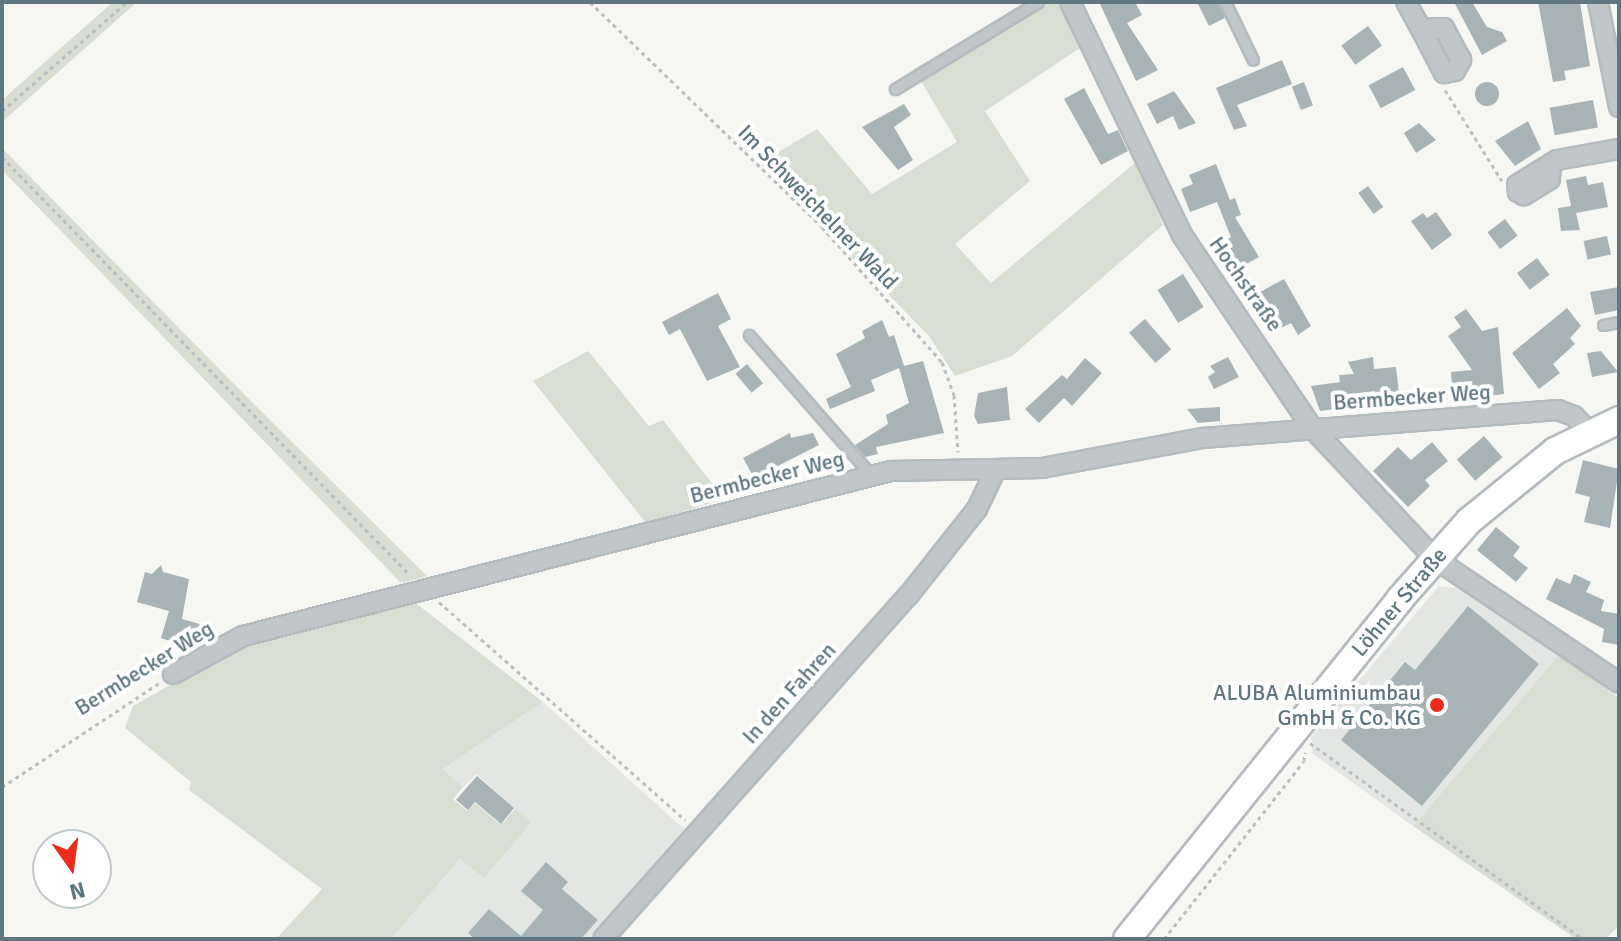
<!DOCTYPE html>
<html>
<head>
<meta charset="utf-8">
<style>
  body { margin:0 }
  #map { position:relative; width:1621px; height:941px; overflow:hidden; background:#f6f6f3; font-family:Signika,sans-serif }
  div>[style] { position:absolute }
  .built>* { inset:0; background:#e4e6e4 }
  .green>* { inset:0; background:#d9ded3 }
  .building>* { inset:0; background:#a8b3b6; transform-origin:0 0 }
  .round { border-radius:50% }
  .path>* { height:3px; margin-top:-1.5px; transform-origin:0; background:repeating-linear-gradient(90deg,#bbbfc1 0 4px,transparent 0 8px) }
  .roads { filter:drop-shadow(2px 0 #b4bbbe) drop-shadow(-2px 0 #b4bbbe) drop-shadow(0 2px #b4bbbe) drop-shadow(0 -2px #b4bbbe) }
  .lane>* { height:9px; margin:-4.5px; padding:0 4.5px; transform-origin:4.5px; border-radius:4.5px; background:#c1c7c9 }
  .street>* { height:18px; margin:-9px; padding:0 9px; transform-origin:9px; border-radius:9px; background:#c1c7c9 }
  .secondary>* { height:26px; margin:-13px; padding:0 13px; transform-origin:13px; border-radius:13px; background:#fff }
  .dots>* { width:22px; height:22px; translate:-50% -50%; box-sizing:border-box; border:4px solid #fff; border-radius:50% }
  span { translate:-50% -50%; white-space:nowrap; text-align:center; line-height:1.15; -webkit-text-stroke:8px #fff; paint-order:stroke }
  .street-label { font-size:22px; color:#60777f }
  .poi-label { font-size:22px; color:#60777f }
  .right { translate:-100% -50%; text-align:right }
  .frame { position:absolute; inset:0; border:4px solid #60777f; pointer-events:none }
  .north { position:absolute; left:32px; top:829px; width:80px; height:80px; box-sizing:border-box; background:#fff; border:2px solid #bfc9cc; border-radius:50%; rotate:166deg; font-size:22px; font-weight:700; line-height:32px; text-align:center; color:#60777f }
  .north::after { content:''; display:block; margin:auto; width:28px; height:36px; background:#ec2b1d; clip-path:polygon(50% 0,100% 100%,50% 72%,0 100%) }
</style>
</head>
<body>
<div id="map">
  <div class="built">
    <div style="clip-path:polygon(1439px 586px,1465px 589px,1559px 655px,1413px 826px,1313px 754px,1311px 737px)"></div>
    <div style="clip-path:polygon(543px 702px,684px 829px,592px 939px,391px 939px,461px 858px,531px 824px,477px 774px,463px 787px,443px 769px)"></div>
  </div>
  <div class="green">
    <div style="clip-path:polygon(113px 2px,137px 2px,2px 122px,2px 100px)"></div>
    <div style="clip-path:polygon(1028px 2px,1060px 2px,1080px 48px,985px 111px,1030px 181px,955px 244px,991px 283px,1136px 162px,1163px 225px,1012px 356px,955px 376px,929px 336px,760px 163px,817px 129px,872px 194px,957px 142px,914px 69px)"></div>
    <div style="clip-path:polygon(2px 148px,237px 387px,427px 576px,401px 583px,2px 170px)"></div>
    <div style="clip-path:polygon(588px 351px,649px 426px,663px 420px,724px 499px,646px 523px,533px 381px)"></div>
    <div style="clip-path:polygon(417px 604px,543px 702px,443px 769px,463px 787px,453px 799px,467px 811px,475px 803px,501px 825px,515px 809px,531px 823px,484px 878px,460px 859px,391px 939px,276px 939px,322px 889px,189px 790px,191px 782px,125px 728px,133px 706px,239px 646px,388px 605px)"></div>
    <div style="clip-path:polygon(1559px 655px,1619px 698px,1619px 926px,1605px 939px,1576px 939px,1413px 826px)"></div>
  </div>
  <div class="building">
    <div style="clip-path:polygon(1099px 2px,1135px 2px,1142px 15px,1127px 23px,1158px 70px,1136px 81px)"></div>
    <div style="clip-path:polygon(1197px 2px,1218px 2px,1225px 18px,1209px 26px)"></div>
    <div style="clip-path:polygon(1454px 2px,1472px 2px,1487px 27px,1502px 32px,1507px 41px,1482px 55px)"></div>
    <div style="clip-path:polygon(1538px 2px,1580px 2px,1590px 66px,1564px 71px,1566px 80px,1553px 82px)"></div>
    <div style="left:1368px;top:26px;width:24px;height:33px;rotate:54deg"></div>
    <div style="clip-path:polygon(1282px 60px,1292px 84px,1237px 105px,1247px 126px,1234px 130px,1216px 88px)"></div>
    <div style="left:1403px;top:67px;width:26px;height:39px;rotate:62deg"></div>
    <div class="round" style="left:1475px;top:82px;width:24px;height:24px"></div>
    <div style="left:1304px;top:82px;width:25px;height:13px;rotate:69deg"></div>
    <div style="clip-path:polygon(1084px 88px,1108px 134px,1118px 130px,1128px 151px,1101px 165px,1064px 99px)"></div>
    <div style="clip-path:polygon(1174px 91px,1196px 123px,1179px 130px,1173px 116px,1157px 124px,1147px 104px)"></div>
    <div style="left:1593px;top:100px;width:28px;height:44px;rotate:80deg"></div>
    <div style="clip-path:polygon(904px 104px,911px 115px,894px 127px,913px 160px,898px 170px,862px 127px)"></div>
    <div style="clip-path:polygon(1528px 121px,1541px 149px,1515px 166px,1495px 141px)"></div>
    <div style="clip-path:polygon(1419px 123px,1436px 140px,1416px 153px,1404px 133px)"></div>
    <div style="clip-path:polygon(1216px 164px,1230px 200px,1235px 198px,1241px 215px,1235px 217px,1259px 257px,1237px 269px,1221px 243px,1231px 237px,1217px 202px,1190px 212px,1181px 189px,1193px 184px,1189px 175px)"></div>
    <div style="clip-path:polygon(1586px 176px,1588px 185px,1603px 182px,1608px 207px,1576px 213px,1580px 230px,1561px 231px,1558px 208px,1571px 206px,1566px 180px)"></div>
    <div style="left:1368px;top:186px;width:26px;height:12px;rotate:54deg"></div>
    <div style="clip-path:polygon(1436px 212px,1452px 235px,1432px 250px,1411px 221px,1423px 213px,1427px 218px)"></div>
    <div style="left:1505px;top:219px;width:21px;height:22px;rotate:53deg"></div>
    <div style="left:1607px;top:236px;width:19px;height:24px;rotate:78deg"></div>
    <div style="left:1537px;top:258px;width:21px;height:25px;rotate:53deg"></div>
    <div style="left:1183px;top:274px;width:39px;height:30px;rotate:58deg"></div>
    <div style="clip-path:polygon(1284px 279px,1311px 326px,1298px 335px,1291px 323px,1279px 329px,1258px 293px)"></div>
    <div style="clip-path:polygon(1619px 287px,1619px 310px,1595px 315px,1590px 292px)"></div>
    <div style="clip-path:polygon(718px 293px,731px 319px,718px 326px,740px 367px,707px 381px,680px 329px,669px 335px,662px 322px)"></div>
    <div style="clip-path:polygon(1567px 308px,1581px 326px,1570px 338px,1575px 344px,1553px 364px,1560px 373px,1539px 389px,1512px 353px)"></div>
    <div style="clip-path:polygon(1466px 309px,1482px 331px,1498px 327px,1504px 394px,1453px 400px,1451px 372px,1472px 370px,1448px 336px,1461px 327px,1454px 317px)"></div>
    <div style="left:1145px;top:319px;width:40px;height:21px;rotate:49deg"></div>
    <div style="clip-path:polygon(882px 320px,889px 337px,894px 335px,904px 366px,923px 361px,944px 433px,876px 447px,878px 454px,865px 457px,855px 445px,888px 424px,886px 415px,909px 403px,899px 368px,871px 380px,875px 391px,830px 409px,826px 399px,851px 387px,836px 354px,865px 338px,862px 331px)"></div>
    <div style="clip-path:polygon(1601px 351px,1618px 372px,1592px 377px,1587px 353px)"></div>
    <div style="clip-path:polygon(1228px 357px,1239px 377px,1214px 389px,1208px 377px,1215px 372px,1210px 366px)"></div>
    <div style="clip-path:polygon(1373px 357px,1374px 369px,1396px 367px,1400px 402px,1376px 400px,1375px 391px,1342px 395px,1343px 408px,1320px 411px,1311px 386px,1340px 382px,1339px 375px,1354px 374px,1348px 362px)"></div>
    <div style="clip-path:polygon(1085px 358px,1102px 373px,1072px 406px,1064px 398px,1039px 423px,1025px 409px,1062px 375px,1067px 379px)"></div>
    <div style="left:747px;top:364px;width:25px;height:15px;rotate:50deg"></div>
    <div style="clip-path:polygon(1007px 387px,1010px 420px,978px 424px,974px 416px,978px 393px)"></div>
    <div style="clip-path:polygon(1220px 407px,1220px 421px,1198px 423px,1187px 409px)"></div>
    <div style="clip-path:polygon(790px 433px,791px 438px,813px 433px,819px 445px,754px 478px,743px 458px)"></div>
    <div style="left:1484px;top:436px;width:28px;height:36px;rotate:49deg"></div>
    <div style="clip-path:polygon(1432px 442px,1448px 461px,1425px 480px,1430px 486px,1408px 507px,1373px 471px,1398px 447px,1411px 460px)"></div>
    <div style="clip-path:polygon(1583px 460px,1619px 469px,1610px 528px,1584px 522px,1590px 497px,1575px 493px)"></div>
    <div style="clip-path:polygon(1496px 527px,1520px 547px,1513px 556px,1528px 568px,1516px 582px,1477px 550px)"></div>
    <div style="clip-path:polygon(161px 565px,163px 572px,189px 579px,182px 619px,214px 628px,185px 646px,161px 638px,169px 611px,137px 602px,145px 572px,152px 574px)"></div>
    <div style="clip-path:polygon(1574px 574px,1591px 582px,1586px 592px,1604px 600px,1601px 611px,1619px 614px,1619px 645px,1602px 642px,1604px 629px,1546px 599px,1556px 578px,1570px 584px)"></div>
    <div style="clip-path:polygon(1468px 606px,1539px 664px,1422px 806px,1341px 740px,1405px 662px,1415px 670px)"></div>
    <div style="clip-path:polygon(477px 776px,514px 808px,501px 824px,475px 802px,468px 810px,456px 800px)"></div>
    <div style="clip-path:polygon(546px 862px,568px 882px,562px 889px,598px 920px,581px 939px,475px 939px,468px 933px,489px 909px,521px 936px,543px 910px,521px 891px)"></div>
  </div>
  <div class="path">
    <div style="left:590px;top:2px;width:323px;rotate:44.1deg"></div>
    <div style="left:822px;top:227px;width:181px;rotate:48.4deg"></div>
    <div style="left:942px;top:362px;width:35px;rotate:70deg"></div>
    <div style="left:954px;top:395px;width:57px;rotate:86deg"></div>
    <div style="left:1445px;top:90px;width:107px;rotate:57.9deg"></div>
    <div style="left:2px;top:111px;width:166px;rotate:-41.1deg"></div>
    <div style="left:2px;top:157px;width:584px;rotate:45.69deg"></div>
    <div style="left:439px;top:602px;width:329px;rotate:41.5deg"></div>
    <div style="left:1310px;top:743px;width:336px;rotate:35.7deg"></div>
    <div style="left:2px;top:787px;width:188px;rotate:-33.5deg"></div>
    <div style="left:1164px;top:939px;width:226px;rotate:-51.8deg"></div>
    <div style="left:1304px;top:761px;width:9px;rotate:-84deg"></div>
  </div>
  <div class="roads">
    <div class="lane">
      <div style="left:1225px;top:2px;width:64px;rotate:64.2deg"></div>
      <div style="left:895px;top:89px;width:167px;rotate:-31.3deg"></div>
      <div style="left:1603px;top:325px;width:16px;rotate:-11deg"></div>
      <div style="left:749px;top:335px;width:186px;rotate:48.9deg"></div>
    </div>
    <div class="street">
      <div style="left:1070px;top:2px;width:259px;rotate:64.3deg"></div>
      <div style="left:1182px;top:235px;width:233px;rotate:56deg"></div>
      <div style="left:1312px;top:428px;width:178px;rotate:46.8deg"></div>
      <div style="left:1434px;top:558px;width:223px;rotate:34deg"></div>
      <div style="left:1406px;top:2px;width:31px;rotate:61deg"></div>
      <div style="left:1421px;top:29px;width:50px;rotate:62.4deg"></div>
      <div style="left:1444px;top:73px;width:11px;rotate:-10deg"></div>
      <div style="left:1455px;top:71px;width:13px;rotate:-61deg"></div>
      <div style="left:1461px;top:60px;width:36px;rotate:-118deg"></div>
      <div style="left:1444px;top:28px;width:23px;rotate:178deg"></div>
      <div style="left:1598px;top:2px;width:107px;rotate:78.7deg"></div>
      <div style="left:1551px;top:164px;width:15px;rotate:94deg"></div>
      <div style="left:1550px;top:179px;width:31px;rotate:148deg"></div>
      <div style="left:1524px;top:195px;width:7px;rotate:-153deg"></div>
      <div style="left:1518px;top:192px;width:7px;rotate:-98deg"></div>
      <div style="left:1517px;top:185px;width:47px;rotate:-32deg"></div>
      <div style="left:1557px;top:160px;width:63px;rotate:-10.1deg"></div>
      <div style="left:173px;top:674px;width:80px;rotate:-28.5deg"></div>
      <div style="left:243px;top:636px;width:669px;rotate:-14.29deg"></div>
      <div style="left:891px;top:471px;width:151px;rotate:-1.1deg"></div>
      <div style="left:1042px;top:468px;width:164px;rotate:-10.6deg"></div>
      <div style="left:1203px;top:438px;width:356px;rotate:-4.5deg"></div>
      <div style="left:1558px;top:410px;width:17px;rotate:21deg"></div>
      <div style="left:1574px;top:416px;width:22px;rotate:47deg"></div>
      <div style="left:603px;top:939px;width:459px;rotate:-48.4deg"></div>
      <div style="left:908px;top:596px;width:111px;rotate:-51.6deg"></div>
      <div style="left:977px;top:509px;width:44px;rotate:-64.6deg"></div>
    </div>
    <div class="secondary">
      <div style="left:1127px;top:939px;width:436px;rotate:-51.2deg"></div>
      <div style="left:1400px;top:599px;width:104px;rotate:-48.5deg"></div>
      <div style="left:1469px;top:521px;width:111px;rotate:-39.1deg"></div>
      <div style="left:1555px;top:451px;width:71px;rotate:-25.8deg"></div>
    </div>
  </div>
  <div class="dots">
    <div style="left:1437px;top:705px;background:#ec2b1d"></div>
  </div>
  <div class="street-label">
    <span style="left:818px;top:207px;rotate:46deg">Im Schweichelner Wald</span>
    <span style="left:1246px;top:284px;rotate:55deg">Hochstraße</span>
    <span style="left:1412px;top:397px;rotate:-4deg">Bermbecker Weg</span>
    <span style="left:767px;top:477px;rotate:-14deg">Bermbecker Weg</span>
    <span style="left:1399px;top:602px;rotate:-50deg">Löhner Straße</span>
    <span style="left:144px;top:668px;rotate:-32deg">Bermbecker Weg</span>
    <span style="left:789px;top:693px;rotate:-48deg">In den Fahren</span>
  </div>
  <div class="poi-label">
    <span class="right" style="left:1421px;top:705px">ALUBA Aluminiumbau<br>GmbH &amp; Co. KG</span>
  </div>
  <div class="frame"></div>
  <div class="north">N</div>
</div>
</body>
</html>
